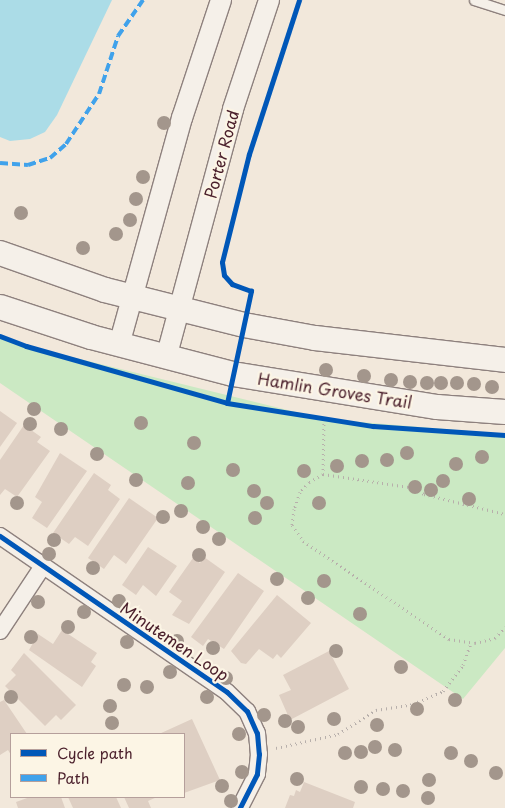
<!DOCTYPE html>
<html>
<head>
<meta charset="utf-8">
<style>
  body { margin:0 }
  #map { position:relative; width:505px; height:808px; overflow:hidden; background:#f2e8db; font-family:"Playpen Sans",sans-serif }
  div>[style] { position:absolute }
  .green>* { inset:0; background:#cbe9c3 }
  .water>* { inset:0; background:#abdce7 }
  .building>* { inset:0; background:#decfc3 }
  .path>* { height:3px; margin-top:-1.5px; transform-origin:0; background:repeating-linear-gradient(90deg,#b7afab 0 1px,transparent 0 5px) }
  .roads { filter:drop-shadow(1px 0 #8e817e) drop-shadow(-1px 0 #8e817e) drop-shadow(0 1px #8e817e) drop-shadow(0 -1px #8e817e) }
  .service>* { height:9px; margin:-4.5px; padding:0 4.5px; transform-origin:4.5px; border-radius:4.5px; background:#f5f0e9 }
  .minor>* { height:16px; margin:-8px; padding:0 8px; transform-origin:8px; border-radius:8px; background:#f5f0e9 }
  .tertiary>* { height:20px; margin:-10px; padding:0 10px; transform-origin:10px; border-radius:10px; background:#f5f0e9 }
  .secondary>* { height:24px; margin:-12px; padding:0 12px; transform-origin:12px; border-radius:12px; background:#f5f0e9 }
  .quiet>* { height:4px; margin-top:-2px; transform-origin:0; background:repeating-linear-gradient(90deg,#40a2eb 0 8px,transparent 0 12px) }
  .cycleway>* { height:5px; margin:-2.5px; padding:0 2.5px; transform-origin:2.5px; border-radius:2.5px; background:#0057b8 }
  .trees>* { width:14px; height:14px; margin:-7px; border-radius:50%; background:#a3968c }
  span { translate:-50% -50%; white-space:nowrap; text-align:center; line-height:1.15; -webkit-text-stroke:4.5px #fcf5e5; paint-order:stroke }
  .street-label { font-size:16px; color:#4a1f2b }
  .legend { position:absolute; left:10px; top:733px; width:175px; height:65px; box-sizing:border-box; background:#fcf5e5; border:1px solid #b59f9b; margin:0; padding:6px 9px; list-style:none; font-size:15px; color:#4a1f2b }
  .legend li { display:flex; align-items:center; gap:10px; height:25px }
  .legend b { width:25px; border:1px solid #b59f9b }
</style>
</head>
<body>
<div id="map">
  <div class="green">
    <div style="clip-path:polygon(0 336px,23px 345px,324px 419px,505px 434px,505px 648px,463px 699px,0 383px)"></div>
  </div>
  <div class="water">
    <div style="clip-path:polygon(0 0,112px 0,57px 115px,45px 132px,30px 139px,10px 141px,0 137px)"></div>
  </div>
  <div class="building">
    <div style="clip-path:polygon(0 411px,17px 423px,0 447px)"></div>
    <div style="clip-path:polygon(24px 425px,41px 437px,37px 442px,50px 451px,17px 497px,5px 489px,0 495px,0 460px)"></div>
    <div style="clip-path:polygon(60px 453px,87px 471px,47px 528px,32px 518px,42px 502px,35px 497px)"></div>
    <div style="clip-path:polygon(94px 473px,111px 485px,108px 490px,120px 499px,88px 546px,75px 537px,69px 544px,53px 533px)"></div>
    <div style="clip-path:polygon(129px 498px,158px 518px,126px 564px,114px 555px,104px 569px,88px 558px)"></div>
    <div style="clip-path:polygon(148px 547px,177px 566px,156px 596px,143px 585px,136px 595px,122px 585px)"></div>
    <div style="clip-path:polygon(204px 557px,225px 572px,189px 624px,172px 615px,182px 601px,169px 592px,193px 558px,200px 563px)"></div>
    <div style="clip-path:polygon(238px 573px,264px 591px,224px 649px,208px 639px,203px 646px,191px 637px)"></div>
    <div style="clip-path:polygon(277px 595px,311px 623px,281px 658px,277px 654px,273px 659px,259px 649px,246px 664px,241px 663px,231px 651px)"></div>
    <div style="clip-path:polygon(62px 630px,97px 653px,91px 662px,96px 666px,82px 687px,29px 650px,38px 634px,53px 644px)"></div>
    <div style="clip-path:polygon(329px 651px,349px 689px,290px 720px,279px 695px,291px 690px,283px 675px)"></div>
    <div style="clip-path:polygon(24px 653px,76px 705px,61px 720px,56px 715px,45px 726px,5px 686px,16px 675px,11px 670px)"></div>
    <div style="clip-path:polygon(4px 700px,27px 734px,11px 734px,11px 755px,8px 750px,0 755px,0 702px)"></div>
    <div style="clip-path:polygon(192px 719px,220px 780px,184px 793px,184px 734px,159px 734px)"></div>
    <div style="clip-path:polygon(304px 782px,355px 802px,353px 808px,285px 808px,290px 795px,294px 796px,296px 790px,300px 792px)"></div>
    <div style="clip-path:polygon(30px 797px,61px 797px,65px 808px,18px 808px,16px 802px)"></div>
    <div style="clip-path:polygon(68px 797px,116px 797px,121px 808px,73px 808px)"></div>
    <div style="clip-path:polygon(124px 797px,157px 797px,148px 801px,151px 808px,129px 808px)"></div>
  </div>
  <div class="path">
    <div style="left:324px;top:419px;width:55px;rotate:91deg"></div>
    <div style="left:323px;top:474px;width:87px;rotate:8.6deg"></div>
    <div style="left:409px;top:487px;width:17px;rotate:25deg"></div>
    <div style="left:424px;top:494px;width:83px;rotate:13.9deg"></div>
    <div style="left:323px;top:474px;width:16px;rotate:150deg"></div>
    <div style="left:309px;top:482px;width:13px;rotate:132deg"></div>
    <div style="left:300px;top:492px;width:18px;rotate:109deg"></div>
    <div style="left:294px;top:509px;width:16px;rotate:97deg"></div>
    <div style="left:292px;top:525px;width:19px;rotate:55deg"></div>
    <div style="left:303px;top:541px;width:176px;rotate:33.9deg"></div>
    <div style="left:449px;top:639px;width:26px;rotate:9deg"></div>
    <div style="left:475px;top:643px;width:21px;rotate:-14deg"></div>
    <div style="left:495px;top:638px;width:15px;rotate:-48deg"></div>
    <div style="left:276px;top:748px;width:64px;rotate:-12.7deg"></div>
    <div style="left:338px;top:734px;width:45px;rotate:-32.3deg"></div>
    <div style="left:376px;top:710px;width:37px;rotate:-9deg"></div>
    <div style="left:413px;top:704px;width:33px;rotate:-23deg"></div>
    <div style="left:443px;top:691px;width:33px;rotate:-52deg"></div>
    <div style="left:463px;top:665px;width:23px;rotate:-70deg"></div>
  </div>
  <div class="roads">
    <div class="service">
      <div style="left:474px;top:0;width:33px;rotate:18deg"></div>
    </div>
    <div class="minor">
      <div style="left:0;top:536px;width:275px;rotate:34.5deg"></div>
      <div style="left:227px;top:692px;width:28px;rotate:44deg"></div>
      <div style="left:247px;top:711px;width:24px;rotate:66deg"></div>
      <div style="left:257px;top:733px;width:21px;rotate:85deg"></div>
      <div style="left:259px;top:754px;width:20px;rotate:96deg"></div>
      <div style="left:257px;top:774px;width:38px;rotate:117deg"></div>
      <div style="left:0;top:631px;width:78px;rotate:-56.5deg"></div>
    </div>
    <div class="tertiary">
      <div style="left:119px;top:345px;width:236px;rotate:-74.5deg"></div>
      <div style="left:182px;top:118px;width:124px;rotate:-71.7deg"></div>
      <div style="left:166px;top:358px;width:258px;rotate:-74.9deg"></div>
      <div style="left:233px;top:109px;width:115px;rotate:-71.7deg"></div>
    </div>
    <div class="secondary">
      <div style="left:0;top:253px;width:111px;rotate:19.4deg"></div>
      <div style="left:105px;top:290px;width:143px;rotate:14.1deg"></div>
      <div style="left:244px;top:325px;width:72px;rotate:10.4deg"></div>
      <div style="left:315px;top:338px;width:191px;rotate:6.6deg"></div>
      <div style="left:0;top:307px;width:96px;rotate:18.2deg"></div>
      <div style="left:91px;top:337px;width:147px;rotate:14.6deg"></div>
      <div style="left:233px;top:374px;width:207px;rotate:9.2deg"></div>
      <div style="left:437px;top:407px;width:68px;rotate:4.2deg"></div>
    </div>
  </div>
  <div class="quiet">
    <div style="left:0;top:163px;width:28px;rotate:4deg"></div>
    <div style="left:28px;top:165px;width:23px;rotate:-18deg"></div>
    <div style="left:50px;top:158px;width:21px;rotate:-41deg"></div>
    <div style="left:66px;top:144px;width:60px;rotate:-56.6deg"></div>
    <div style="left:99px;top:94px;width:61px;rotate:-71.9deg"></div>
    <div style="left:118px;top:36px;width:44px;rotate:-55.2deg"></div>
  </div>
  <div class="cycleway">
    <div style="left:0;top:336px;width:28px;rotate:21deg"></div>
    <div style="left:26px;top:346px;width:209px;rotate:15.8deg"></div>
    <div style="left:227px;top:403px;width:148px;rotate:9deg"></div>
    <div style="left:373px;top:426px;width:132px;rotate:3.9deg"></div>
    <div style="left:227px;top:403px;width:115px;rotate:-77.9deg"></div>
    <div style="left:251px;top:291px;width:20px;rotate:-160deg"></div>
    <div style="left:232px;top:284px;width:12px;rotate:-132deg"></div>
    <div style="left:224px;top:275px;width:13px;rotate:-99deg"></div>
    <div style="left:222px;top:262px;width:111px;rotate:-76deg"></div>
    <div style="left:249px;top:154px;width:162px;rotate:-72deg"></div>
    <div style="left:0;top:536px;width:275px;rotate:34.5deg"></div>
    <div style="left:227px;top:692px;width:28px;rotate:44deg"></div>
    <div style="left:247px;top:711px;width:24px;rotate:66deg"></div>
    <div style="left:257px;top:733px;width:21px;rotate:85deg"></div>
    <div style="left:259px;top:754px;width:20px;rotate:96deg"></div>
    <div style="left:257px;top:774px;width:38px;rotate:117deg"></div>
  </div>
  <div class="trees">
    <div style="left:164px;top:123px"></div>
    <div style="left:143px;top:177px"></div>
    <div style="left:136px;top:199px"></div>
    <div style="left:21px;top:213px"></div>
    <div style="left:130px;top:220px"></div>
    <div style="left:116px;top:234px"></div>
    <div style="left:83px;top:248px"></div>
    <div style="left:326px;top:370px"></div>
    <div style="left:364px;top:376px"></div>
    <div style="left:391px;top:380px"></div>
    <div style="left:410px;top:382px"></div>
    <div style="left:427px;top:383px"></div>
    <div style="left:441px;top:383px"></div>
    <div style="left:457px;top:383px"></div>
    <div style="left:474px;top:384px"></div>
    <div style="left:492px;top:387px"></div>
    <div style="left:34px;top:409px"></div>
    <div style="left:141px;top:423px"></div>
    <div style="left:30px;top:424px"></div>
    <div style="left:61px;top:429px"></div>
    <div style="left:194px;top:443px"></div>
    <div style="left:407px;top:453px"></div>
    <div style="left:97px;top:454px"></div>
    <div style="left:482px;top:457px"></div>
    <div style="left:387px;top:460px"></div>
    <div style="left:362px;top:461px"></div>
    <div style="left:456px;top:464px"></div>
    <div style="left:337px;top:466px"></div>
    <div style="left:233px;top:470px"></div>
    <div style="left:304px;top:471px"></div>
    <div style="left:136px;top:480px"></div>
    <div style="left:443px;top:481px"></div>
    <div style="left:188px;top:483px"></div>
    <div style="left:415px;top:487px"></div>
    <div style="left:431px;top:490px"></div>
    <div style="left:254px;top:491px"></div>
    <div style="left:469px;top:499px"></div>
    <div style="left:17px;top:503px"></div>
    <div style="left:267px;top:503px"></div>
    <div style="left:319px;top:503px"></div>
    <div style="left:181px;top:511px"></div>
    <div style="left:163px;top:517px"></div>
    <div style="left:255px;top:518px"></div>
    <div style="left:203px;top:527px"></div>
    <div style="left:219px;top:539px"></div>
    <div style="left:54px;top:540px"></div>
    <div style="left:49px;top:554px"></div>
    <div style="left:199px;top:555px"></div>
    <div style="left:93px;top:568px"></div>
    <div style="left:277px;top:579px"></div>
    <div style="left:324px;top:581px"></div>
    <div style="left:308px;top:598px"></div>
    <div style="left:119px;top:601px"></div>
    <div style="left:38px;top:602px"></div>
    <div style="left:84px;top:612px"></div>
    <div style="left:360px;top:614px"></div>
    <div style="left:68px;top:627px"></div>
    <div style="left:31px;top:637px"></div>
    <div style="left:177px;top:641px"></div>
    <div style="left:127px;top:642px"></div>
    <div style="left:213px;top:648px"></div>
    <div style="left:336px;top:651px"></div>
    <div style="left:401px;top:667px"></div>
    <div style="left:170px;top:672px"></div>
    <div style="left:226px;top:678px"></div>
    <div style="left:124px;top:685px"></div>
    <div style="left:147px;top:687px"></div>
    <div style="left:11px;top:697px"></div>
    <div style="left:207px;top:697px"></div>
    <div style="left:455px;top:700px"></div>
    <div style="left:110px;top:706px"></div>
    <div style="left:417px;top:709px"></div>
    <div style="left:264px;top:715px"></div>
    <div style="left:334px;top:719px"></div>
    <div style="left:285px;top:721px"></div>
    <div style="left:112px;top:723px"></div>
    <div style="left:377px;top:725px"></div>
    <div style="left:298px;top:727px"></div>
    <div style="left:239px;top:734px"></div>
    <div style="left:375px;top:747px"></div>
    <div style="left:395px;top:750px"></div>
    <div style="left:361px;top:752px"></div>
    <div style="left:345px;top:753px"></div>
    <div style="left:451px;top:753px"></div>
    <div style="left:471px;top:761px"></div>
    <div style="left:242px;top:772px"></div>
    <div style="left:496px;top:773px"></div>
    <div style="left:297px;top:779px"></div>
    <div style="left:429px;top:780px"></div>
    <div style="left:222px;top:786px"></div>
    <div style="left:361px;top:787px"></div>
    <div style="left:383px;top:789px"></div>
    <div style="left:403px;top:791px"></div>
    <div style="left:428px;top:798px"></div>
    <div style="left:231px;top:801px"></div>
  </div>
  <div class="street-label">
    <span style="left:221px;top:154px;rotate:-75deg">Porter Road</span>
    <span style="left:335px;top:390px;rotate:9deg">Hamlin Groves Trail</span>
    <span style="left:175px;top:641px;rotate:34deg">Minutemen Loop</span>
  </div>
  <ul class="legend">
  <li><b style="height:6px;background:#0057b8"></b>Cycle path</li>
  <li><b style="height:6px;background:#40a2eb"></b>Path</li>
  </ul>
</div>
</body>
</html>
